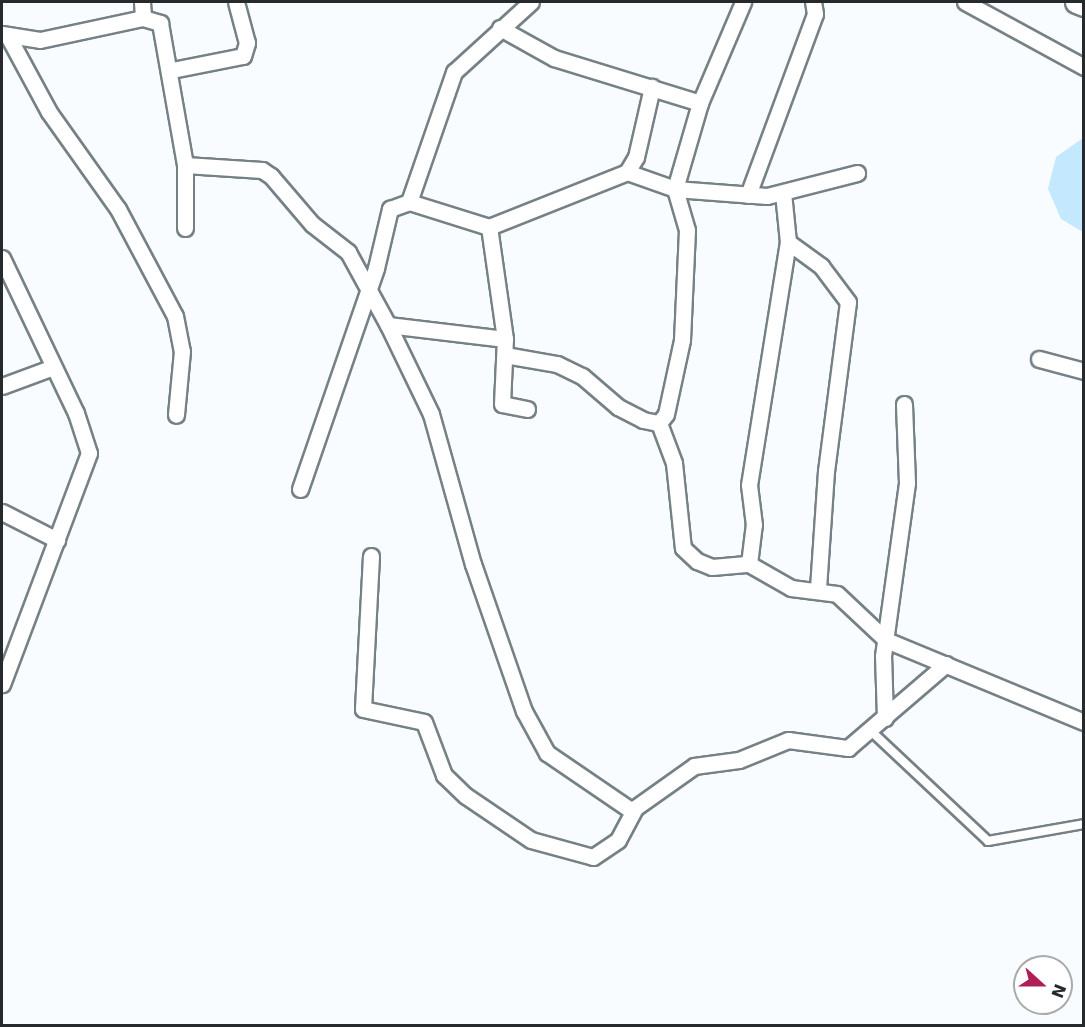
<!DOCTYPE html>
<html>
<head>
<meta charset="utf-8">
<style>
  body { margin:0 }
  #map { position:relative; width:1085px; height:1027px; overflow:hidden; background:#f8fcff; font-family:"DejaVu Sans",sans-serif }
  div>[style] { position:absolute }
  .water>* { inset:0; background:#c4e8fd }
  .roads { filter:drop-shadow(2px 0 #768186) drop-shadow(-2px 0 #768186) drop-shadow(0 2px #768186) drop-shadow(0 -2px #768186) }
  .lane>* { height:8px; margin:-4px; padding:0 4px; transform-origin:4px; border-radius:4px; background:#fff }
  .street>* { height:15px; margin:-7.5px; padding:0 7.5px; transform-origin:7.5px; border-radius:7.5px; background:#fff }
  .secondary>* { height:21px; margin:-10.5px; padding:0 10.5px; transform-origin:10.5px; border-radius:10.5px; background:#fff }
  span { translate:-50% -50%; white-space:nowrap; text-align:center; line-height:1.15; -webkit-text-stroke:6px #fff; paint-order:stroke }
  .frame { position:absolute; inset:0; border:3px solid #262a2d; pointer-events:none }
  .north { position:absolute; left:1013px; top:955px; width:60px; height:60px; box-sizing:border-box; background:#fff; border:2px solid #a8aaab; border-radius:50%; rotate:111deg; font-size:16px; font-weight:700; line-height:24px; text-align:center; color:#262a2d }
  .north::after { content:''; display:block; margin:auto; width:21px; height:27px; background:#ae1f58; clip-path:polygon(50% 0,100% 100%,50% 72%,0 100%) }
</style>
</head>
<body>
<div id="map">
  <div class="water">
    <div style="clip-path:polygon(1083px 138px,1083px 232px,1061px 219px,1048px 189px,1056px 157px)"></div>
  </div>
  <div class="roads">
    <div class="lane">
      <div style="left:872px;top:732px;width:159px;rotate:43.2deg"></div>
      <div style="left:988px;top:841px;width:97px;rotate:-10deg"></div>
    </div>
    <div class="street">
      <div style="left:142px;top:2px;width:16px;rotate:86deg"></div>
      <div style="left:965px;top:2px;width:136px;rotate:28.6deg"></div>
      <div style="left:500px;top:28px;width:62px;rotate:29.1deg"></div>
      <div style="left:554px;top:58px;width:153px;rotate:17.1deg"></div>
      <div style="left:2px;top:34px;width:38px;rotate:9deg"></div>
      <div style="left:40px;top:40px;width:105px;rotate:-12.1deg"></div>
      <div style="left:143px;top:18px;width:18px;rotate:16deg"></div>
      <div style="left:160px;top:23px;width:144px;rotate:80deg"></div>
      <div style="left:185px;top:165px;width:63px;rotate:90deg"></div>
      <div style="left:9px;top:38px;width:84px;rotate:61.6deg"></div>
      <div style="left:49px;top:112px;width:119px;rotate:54.6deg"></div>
      <div style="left:118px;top:209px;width:121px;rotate:62deg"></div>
      <div style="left:175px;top:316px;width:36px;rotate:79deg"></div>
      <div style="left:182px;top:351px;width:64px;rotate:95.4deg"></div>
      <div style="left:172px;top:70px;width:72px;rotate:-11.2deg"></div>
      <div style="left:243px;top:56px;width:14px;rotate:-73deg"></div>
      <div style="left:247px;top:43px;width:42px;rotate:-105deg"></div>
      <div style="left:185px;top:165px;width:77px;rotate:3.7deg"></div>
      <div style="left:262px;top:170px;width:11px;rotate:34deg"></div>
      <div style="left:271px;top:176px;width:63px;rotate:49.5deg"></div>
      <div style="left:312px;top:224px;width:46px;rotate:37.9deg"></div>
      <div style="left:348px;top:252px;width:83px;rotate:61.3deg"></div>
      <div style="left:388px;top:325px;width:118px;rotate:6.8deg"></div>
      <div style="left:627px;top:172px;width:51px;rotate:19.5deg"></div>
      <div style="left:675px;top:189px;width:92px;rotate:4.4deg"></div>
      <div style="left:767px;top:196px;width:93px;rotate:-14.3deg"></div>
      <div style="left:748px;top:195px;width:193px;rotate:-69.7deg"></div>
      <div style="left:815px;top:14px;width:12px;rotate:-99deg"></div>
      <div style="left:489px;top:227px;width:149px;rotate:-21.7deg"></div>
      <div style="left:627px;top:172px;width:17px;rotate:-59deg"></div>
      <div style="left:636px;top:157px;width:72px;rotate:-77.1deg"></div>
      <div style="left:788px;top:242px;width:41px;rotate:36deg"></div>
      <div style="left:821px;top:266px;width:45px;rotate:53.1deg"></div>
      <div style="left:848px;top:302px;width:170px;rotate:97.4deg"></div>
      <div style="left:826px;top:471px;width:117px;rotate:93.9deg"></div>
      <div style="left:2px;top:258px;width:172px;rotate:64.5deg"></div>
      <div style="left:76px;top:413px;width:42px;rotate:72deg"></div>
      <div style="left:89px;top:453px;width:247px;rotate:110.6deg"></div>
      <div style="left:388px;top:325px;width:99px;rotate:64.2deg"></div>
      <div style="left:431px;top:414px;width:156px;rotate:74.4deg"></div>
      <div style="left:473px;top:564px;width:156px;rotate:70.9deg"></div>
      <div style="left:524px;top:711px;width:48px;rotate:61.3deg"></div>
      <div style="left:547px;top:753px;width:103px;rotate:34.3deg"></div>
      <div style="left:505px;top:355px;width:53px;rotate:9.8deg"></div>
      <div style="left:557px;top:364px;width:28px;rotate:26deg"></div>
      <div style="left:582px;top:376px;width:48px;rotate:40.7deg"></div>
      <div style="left:618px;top:407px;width:28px;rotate:27deg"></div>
      <div style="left:643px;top:420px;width:16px;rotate:11deg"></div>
      <div style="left:659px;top:423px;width:11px;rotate:-52deg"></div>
      <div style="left:666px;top:414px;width:76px;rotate:-77.8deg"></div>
      <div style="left:682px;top:340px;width:110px;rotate:-87.4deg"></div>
      <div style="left:687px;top:230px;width:43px;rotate:-106.3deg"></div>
      <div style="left:675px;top:189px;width:90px;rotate:-73.8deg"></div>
      <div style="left:700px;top:103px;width:110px;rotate:-66.9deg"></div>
      <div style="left:1039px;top:359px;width:47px;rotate:14.9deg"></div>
      <div style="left:2px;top:386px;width:54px;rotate:-20.4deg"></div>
      <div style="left:527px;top:409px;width:25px;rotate:-169deg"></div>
      <div style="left:502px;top:404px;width:65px;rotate:-87.4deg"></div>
      <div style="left:505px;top:339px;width:113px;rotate:-98.1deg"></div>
      <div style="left:489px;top:227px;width:84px;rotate:-162.6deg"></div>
      <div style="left:409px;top:202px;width:138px;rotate:-70.9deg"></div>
      <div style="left:454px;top:72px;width:104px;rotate:-42.3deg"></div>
      <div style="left:659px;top:423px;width:43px;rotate:69.4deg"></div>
      <div style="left:674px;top:463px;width:85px;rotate:84deg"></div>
      <div style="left:683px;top:548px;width:19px;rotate:43deg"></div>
      <div style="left:697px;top:561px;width:16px;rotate:22deg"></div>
      <div style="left:712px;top:567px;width:37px;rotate:-5deg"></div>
      <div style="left:749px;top:564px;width:48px;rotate:29.7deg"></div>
      <div style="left:791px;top:588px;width:46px;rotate:7.4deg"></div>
      <div style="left:837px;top:594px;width:67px;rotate:43.2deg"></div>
      <div style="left:886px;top:640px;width:214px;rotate:22.5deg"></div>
      <div style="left:300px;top:489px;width:234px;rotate:-71deg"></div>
      <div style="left:376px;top:268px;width:61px;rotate:-76.7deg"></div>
      <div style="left:390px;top:209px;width:20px;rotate:-20deg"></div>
      <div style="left:2px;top:512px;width:62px;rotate:27deg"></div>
      <div style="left:371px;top:556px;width:153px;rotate:93deg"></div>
      <div style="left:363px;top:709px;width:62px;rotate:12deg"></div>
      <div style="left:424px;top:722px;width:57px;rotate:69.3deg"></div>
      <div style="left:444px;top:775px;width:30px;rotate:44deg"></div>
      <div style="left:466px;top:796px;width:78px;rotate:34.1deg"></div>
      <div style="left:531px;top:840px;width:64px;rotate:15.3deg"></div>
      <div style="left:593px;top:857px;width:30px;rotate:-34deg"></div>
      <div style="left:618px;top:840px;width:36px;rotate:-62deg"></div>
      <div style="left:635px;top:808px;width:72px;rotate:-35.4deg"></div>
      <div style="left:694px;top:766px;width:45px;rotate:-7.6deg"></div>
      <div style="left:739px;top:760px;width:53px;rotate:-22.2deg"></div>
      <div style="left:788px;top:740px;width:61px;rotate:7.6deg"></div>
      <div style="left:848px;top:748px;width:129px;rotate:-40.6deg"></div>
      <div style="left:749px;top:564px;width:39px;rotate:-83deg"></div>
      <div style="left:754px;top:525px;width:40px;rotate:-97.1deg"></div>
      <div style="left:749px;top:485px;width:246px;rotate:-80.9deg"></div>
      <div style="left:788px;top:242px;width:49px;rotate:-95.8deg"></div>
      <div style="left:885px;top:718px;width:62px;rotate:-91.8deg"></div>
      <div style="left:883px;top:656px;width:175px;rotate:-82.1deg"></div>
      <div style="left:907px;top:483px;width:79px;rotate:-92.2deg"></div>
    </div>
    <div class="secondary">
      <div style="left:1076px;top:2px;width:9px;rotate:21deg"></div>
    </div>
  </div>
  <div class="frame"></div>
  <div class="north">N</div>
</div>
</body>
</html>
